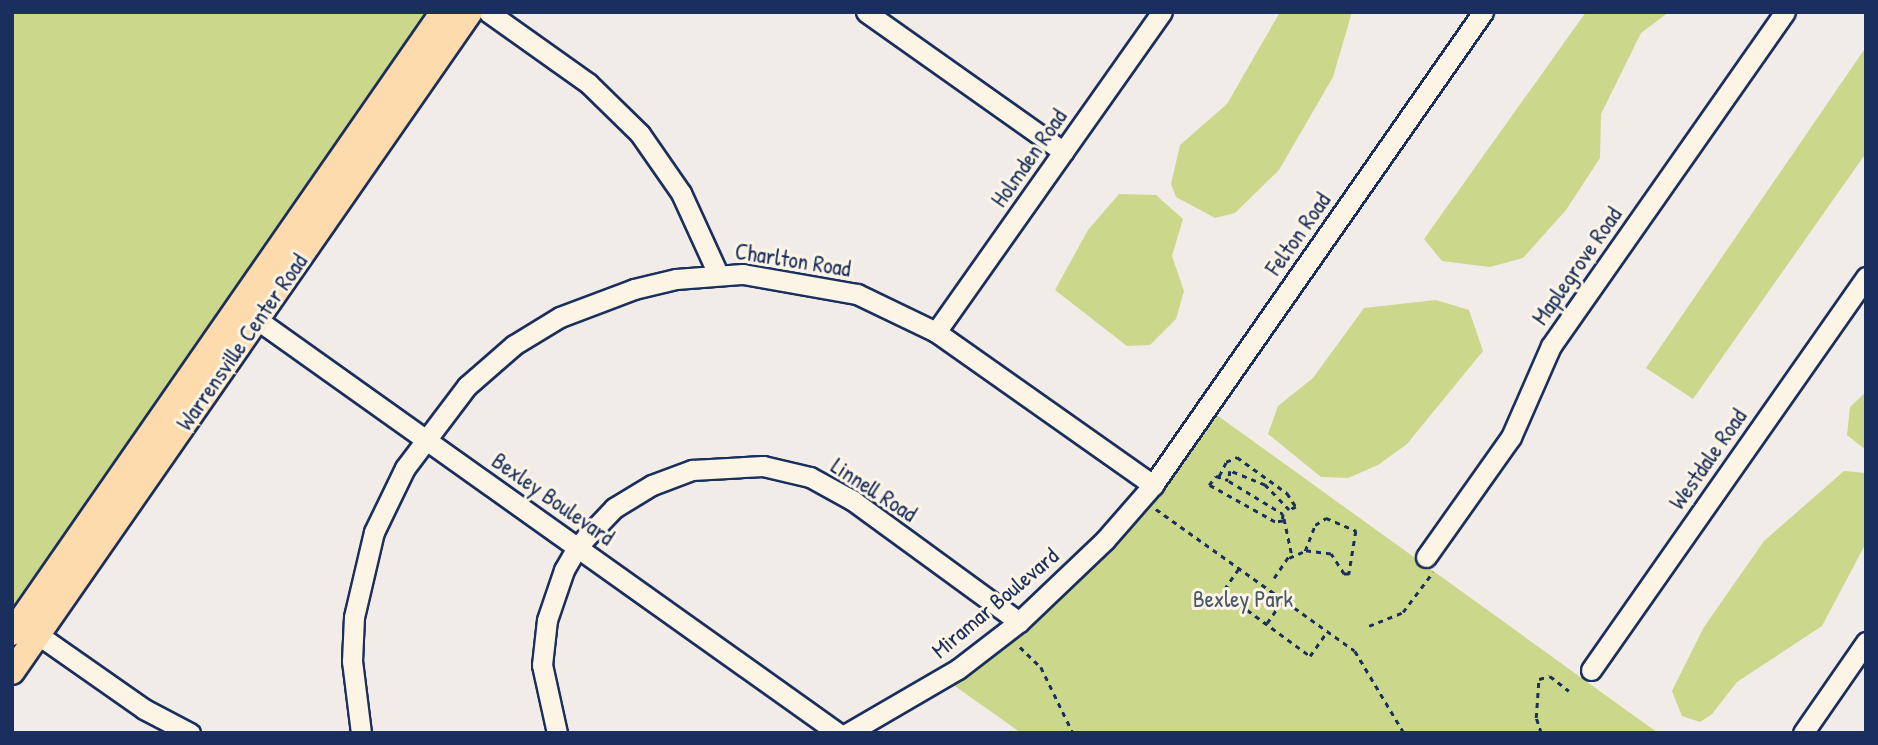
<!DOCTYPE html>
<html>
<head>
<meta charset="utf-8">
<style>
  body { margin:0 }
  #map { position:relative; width:1878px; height:745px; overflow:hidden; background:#f2ece9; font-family:"Patrick Hand",sans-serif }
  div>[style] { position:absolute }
  .green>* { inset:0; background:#cbd78b }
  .path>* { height:2.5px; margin-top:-1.25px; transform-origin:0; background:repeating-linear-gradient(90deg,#1b2f5e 0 5px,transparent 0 10px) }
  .roads { filter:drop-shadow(2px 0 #1b2f5e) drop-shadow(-2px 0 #1b2f5e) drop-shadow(0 2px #1b2f5e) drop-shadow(0 -2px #1b2f5e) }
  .minor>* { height:19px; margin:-9.5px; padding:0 9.5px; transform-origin:9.5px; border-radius:9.5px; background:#fcf5e5 }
  .major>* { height:24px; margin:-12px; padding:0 12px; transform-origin:12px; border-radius:12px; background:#fedbac }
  span { translate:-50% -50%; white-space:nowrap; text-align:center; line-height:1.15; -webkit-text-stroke:6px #fcf5e5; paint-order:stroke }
  .street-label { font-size:23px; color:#1b2f5e }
  .park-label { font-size:23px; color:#475969 }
  .frame { position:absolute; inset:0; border:14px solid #1b2f5e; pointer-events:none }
</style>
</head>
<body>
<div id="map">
  <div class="green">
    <div style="clip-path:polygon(12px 12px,443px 12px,12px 633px)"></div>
    <div style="clip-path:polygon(1280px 12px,1352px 12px,1333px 77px,1279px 170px,1235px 213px,1215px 218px,1176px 197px,1171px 184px,1180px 145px,1227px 104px)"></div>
    <div style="clip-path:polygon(1586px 12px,1669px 12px,1641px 33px,1601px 114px,1600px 158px,1566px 210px,1523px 258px,1490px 267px,1442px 261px,1424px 239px)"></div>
    <div style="clip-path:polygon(1866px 47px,1866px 153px,1693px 399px,1646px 368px)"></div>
    <div style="clip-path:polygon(1119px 194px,1156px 195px,1183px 219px,1172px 256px,1184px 291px,1176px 319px,1150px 345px,1127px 346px,1055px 290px,1088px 230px)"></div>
    <div style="clip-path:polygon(1436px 300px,1469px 310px,1483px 351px,1407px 444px,1378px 465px,1348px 478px,1321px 477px,1268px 434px,1278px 406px,1313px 378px,1364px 308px)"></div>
    <div style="clip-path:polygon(1866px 392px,1866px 450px,1847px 435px,1850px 407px)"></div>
    <div style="clip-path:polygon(1214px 413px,1658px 733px,1021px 733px,952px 684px,1016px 639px,1081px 578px,1147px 507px)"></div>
    <div style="clip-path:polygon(1844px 471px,1866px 473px,1866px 543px,1822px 626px,1737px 682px,1712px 714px,1700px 722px,1682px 716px,1672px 691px,1704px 627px,1764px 541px)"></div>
  </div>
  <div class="path">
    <div style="left:1219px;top:476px;width:16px;rotate:-63deg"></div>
    <div style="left:1226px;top:462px;width:12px;rotate:-24deg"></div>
    <div style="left:1237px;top:457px;width:62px;rotate:35.8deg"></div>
    <div style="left:1287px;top:493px;width:17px;rotate:57deg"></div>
    <div style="left:1296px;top:507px;width:8px;rotate:157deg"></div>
    <div style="left:1289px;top:510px;width:35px;rotate:-134deg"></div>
    <div style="left:1265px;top:485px;width:38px;rotate:-158deg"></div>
    <div style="left:1230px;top:471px;width:10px;rotate:96deg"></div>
    <div style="left:1229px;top:481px;width:63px;rotate:31.4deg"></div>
    <div style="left:1283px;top:514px;width:7px;rotate:90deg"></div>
    <div style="left:1283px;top:521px;width:8px;rotate:173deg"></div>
    <div style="left:1275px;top:522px;width:76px;rotate:-150.7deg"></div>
    <div style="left:1209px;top:485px;width:11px;rotate:-52deg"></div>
    <div style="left:1216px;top:476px;width:13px;rotate:18deg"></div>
    <div style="left:1156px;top:509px;width:244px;rotate:35.5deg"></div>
    <div style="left:1355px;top:651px;width:96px;rotate:59.1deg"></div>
    <div style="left:1326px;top:518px;width:33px;rotate:23deg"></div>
    <div style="left:1356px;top:531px;width:44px;rotate:99.2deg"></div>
    <div style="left:1349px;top:574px;width:5px;rotate:180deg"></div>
    <div style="left:1344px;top:574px;width:24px;rotate:-123deg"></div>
    <div style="left:1331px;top:554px;width:26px;rotate:-173deg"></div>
    <div style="left:1305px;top:551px;width:28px;rotate:-69deg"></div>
    <div style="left:1315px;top:525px;width:13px;rotate:-32deg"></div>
    <div style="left:1289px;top:558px;width:17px;rotate:-24deg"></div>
    <div style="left:1239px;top:569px;width:28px;rotate:125deg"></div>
    <div style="left:1223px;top:592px;width:108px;rotate:36.3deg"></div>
    <div style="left:1310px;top:656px;width:28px;rotate:-55deg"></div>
    <div style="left:1274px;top:578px;width:30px;rotate:-56deg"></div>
    <div style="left:1291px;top:553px;width:35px;rotate:-102deg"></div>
    <div style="left:1267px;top:623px;width:28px;rotate:-55deg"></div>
    <div style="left:1369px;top:626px;width:37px;rotate:-22deg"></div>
    <div style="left:1403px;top:612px;width:50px;rotate:-53.1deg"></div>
    <div style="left:1020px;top:647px;width:29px;rotate:44deg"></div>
    <div style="left:1041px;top:667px;width:73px;rotate:64.1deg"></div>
    <div style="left:1541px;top:733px;width:16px;rotate:-108deg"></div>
    <div style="left:1536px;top:718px;width:39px;rotate:-86deg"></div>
    <div style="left:1539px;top:679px;width:11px;rotate:-15deg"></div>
    <div style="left:1550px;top:676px;width:24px;rotate:38deg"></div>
  </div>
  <div class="roads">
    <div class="minor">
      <div style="left:488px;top:12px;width:123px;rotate:35.4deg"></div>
      <div style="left:588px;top:83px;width:73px;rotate:44.4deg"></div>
      <div style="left:640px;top:134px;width:72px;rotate:55.2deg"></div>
      <div style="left:681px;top:193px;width:89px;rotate:65.4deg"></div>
      <div style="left:866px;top:12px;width:242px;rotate:35.3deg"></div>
      <div style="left:245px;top:311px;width:728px;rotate:35.44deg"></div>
      <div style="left:936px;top:332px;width:392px;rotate:-54.8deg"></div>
      <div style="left:1426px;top:557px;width:147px;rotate:-54.7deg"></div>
      <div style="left:1511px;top:437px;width:99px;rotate:-66.3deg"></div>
      <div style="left:1551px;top:346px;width:408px;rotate:-55deg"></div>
      <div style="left:27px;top:627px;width:143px;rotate:35deg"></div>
      <div style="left:144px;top:709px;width:52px;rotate:27.6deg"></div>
      <div style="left:1591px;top:670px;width:480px;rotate:-55deg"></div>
      <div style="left:361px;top:733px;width:73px;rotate:-97.1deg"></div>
      <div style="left:352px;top:661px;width:44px;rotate:-87.4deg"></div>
      <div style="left:354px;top:617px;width:87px;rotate:-76.8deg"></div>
      <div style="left:374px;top:532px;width:71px;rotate:-64.2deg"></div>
      <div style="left:405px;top:468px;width:103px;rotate:-52.9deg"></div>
      <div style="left:467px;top:386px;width:62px;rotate:-41.1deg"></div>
      <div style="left:514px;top:345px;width:54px;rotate:-31.3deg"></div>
      <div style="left:560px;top:317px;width:79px;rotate:-20.7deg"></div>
      <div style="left:634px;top:289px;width:43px;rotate:-13.4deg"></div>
      <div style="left:676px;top:279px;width:67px;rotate:-4.3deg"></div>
      <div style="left:743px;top:274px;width:116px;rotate:10deg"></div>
      <div style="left:857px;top:294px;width:88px;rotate:25.7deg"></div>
      <div style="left:936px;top:332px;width:266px;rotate:35.2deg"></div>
      <div style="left:557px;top:733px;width:70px;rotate:-102.4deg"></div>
      <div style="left:542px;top:665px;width:45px;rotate:-83.7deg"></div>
      <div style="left:547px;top:620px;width:53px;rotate:-71.2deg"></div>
      <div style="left:564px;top:570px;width:28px;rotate:-60deg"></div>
      <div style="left:578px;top:546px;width:52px;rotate:-46.5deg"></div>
      <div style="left:614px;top:508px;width:44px;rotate:-31.2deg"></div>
      <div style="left:652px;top:485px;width:43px;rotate:-20.6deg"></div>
      <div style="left:692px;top:470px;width:71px;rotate:-3.2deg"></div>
      <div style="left:763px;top:466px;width:48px;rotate:13.2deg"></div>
      <div style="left:810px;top:477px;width:48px;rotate:28.7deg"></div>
      <div style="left:852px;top:500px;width:207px;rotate:36.1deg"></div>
      <div style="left:848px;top:733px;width:127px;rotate:-30.2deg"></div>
      <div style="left:958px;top:669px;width:77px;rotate:-37.6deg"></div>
      <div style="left:1019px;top:622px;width:119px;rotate:-43.6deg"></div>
      <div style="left:1105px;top:540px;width:73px;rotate:-48.9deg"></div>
      <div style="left:1153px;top:485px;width:577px;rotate:-55.1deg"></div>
      <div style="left:1803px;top:733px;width:111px;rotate:-55.3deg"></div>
    </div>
    <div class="major">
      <div style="left:12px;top:633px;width:756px;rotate:-55.24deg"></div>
      <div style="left:12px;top:672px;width:803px;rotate:-55.24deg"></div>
    </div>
  </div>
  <div class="street-label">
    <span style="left:1029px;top:158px;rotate:-55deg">Holmden Road</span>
    <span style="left:1298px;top:234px;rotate:-55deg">Felton Road</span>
    <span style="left:793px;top:260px;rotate:9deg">Charlton Road</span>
    <span style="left:1577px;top:266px;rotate:-55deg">Maplegrove Road</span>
    <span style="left:242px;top:342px;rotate:-55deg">Warrensville Center Road</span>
    <span style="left:1708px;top:459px;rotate:-55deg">Westdale Road</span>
    <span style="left:874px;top:490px;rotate:33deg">Linnell Road</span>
    <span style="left:553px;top:499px;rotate:35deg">Bexley Boulevard</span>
    <span style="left:995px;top:603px;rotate:-40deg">Miramar Boulevard</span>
  </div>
  <div class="park-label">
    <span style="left:1243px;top:599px">Bexley Park</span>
  </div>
  <div class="frame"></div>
</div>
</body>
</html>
